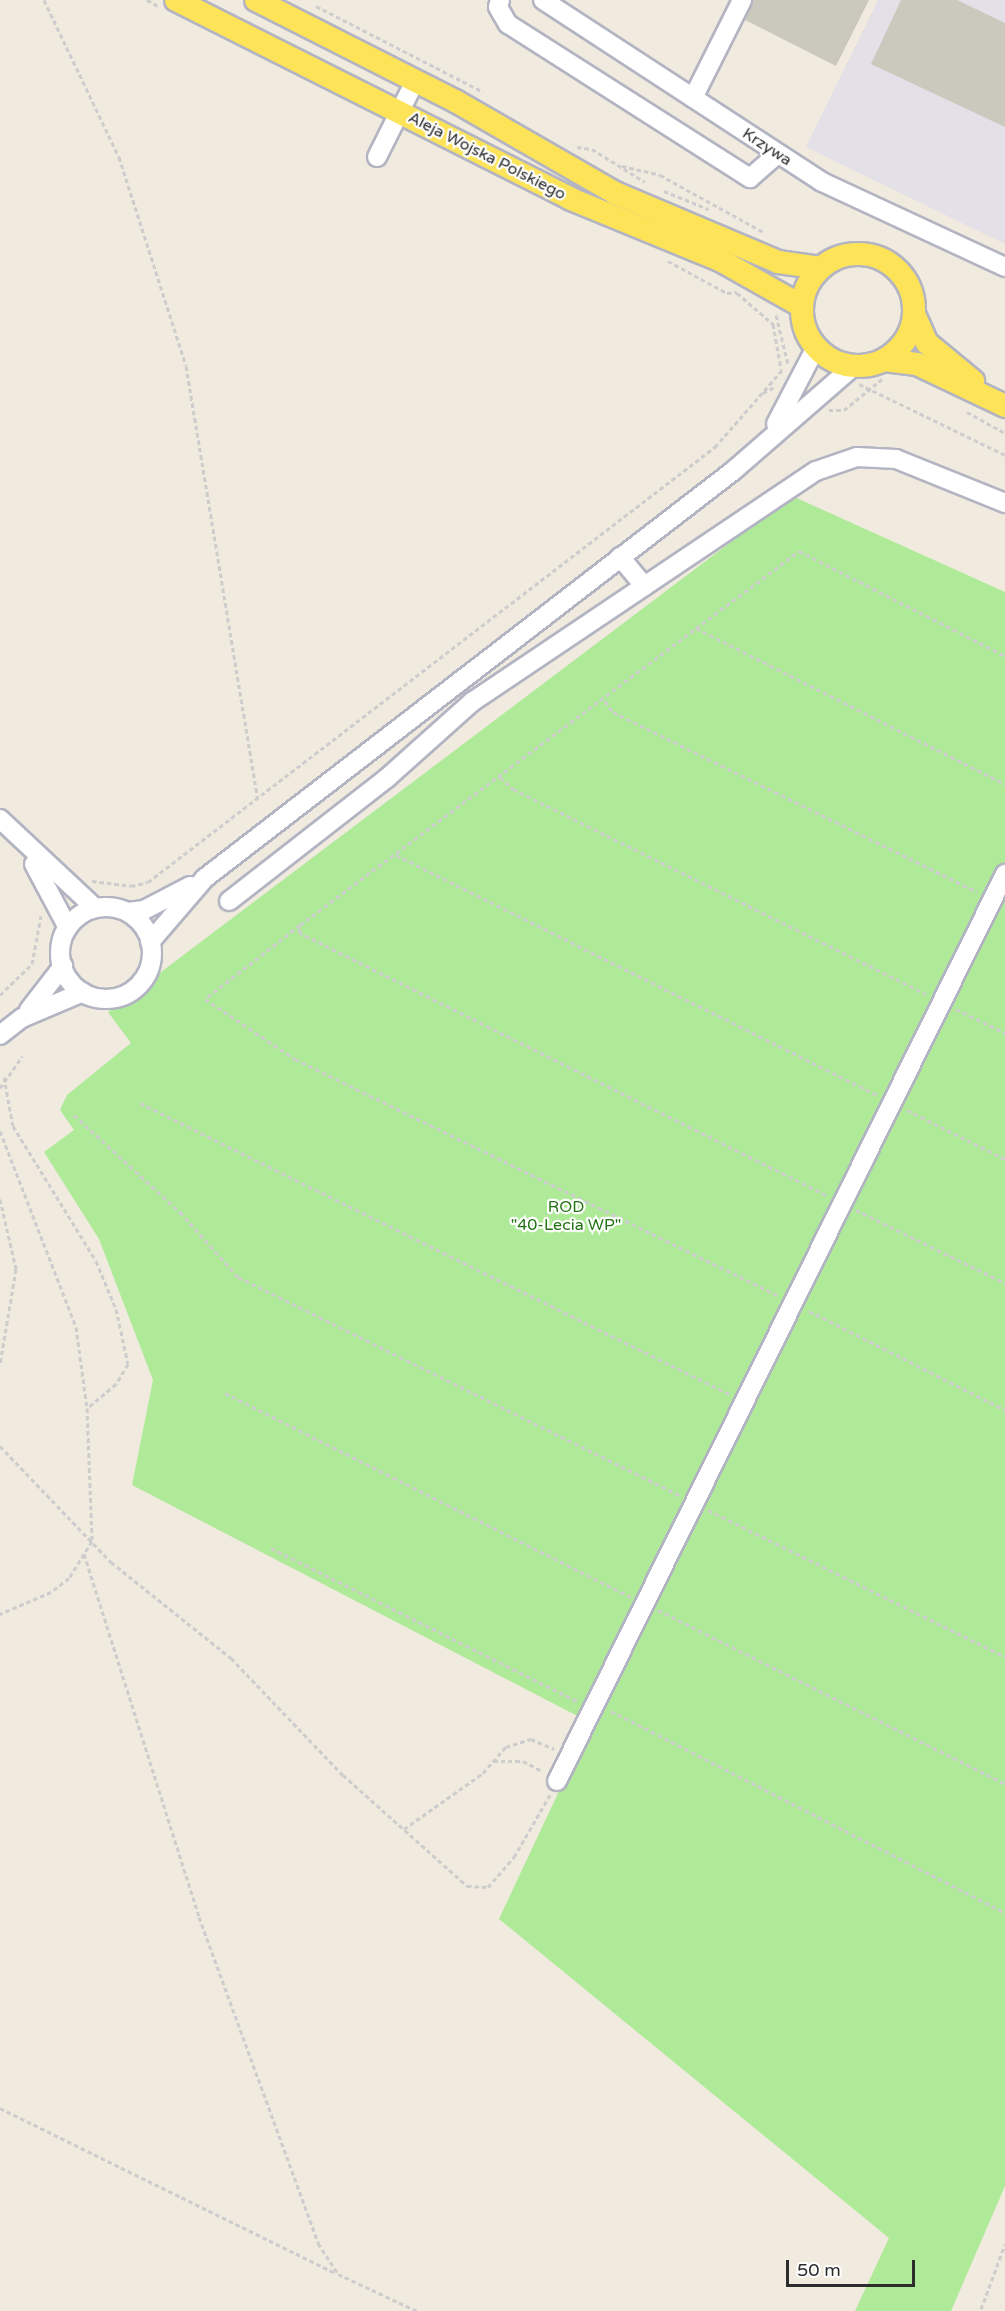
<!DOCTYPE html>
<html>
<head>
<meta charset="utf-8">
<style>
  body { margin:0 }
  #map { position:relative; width:1005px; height:2311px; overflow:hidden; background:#f0eadf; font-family:"Varela Round",sans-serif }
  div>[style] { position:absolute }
  .industrial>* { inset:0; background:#e3e0e8 }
  .green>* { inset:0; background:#aeea97 }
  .building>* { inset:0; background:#cbc8bd }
  .path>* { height:3px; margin-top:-1.5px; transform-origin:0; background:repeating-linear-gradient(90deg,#cdcdcd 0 4.5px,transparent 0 7.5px) }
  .roads { filter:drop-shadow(2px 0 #b3b4c2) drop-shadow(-2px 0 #b3b4c2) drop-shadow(0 2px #b3b4c2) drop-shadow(0 -2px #b3b4c2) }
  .minor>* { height:18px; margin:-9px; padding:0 9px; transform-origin:9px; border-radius:9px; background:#fff }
  .minor>.ring { margin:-9px; padding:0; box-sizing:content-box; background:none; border:18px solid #fff; border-radius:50% }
  .major>* { height:22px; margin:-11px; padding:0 11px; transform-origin:11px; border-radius:11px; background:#fde357 }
  .major>.ring { margin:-11px; padding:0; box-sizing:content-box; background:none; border:22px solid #fde357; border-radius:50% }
  span { translate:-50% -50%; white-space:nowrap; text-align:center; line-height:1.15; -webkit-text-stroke:4.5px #fff; paint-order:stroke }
  .street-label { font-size:16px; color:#2d2d2d }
  .park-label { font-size:16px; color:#217314 }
  .scale { position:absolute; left:786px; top:2260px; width:129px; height:27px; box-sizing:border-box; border:3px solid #2d2d2d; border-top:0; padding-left:8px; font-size:18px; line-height:21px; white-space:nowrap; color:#2d2d2d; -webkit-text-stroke:4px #fff; paint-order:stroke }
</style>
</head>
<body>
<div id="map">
  <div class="industrial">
    <div style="clip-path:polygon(878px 0,1005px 0,1005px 244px,806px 147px)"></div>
  </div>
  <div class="green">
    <div style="clip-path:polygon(792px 496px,1005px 592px,1005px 2186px,951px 2311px,855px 2311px,889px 2238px,499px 1919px,591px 1723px,132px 1485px,153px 1380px,99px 1239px,44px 1152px,74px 1130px,60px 1110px,67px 1095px,131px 1043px,108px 1012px)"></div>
  </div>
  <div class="building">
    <div style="clip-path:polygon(753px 0,869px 0,836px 66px,745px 20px)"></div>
    <div style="clip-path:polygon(901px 0,957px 0,1005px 23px,1005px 127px,871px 64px)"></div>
  </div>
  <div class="path">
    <div style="left:44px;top:0;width:174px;rotate:64.5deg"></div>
    <div style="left:119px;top:157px;width:219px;rotate:72.2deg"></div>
    <div style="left:186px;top:366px;width:439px;rotate:80.6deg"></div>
    <div style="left:147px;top:0;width:13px;rotate:29deg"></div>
    <div style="left:316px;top:6px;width:188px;rotate:27.2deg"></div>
    <div style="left:577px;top:147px;width:15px;rotate:8deg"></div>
    <div style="left:592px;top:149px;width:62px;rotate:31.9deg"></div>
    <div style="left:622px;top:166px;width:39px;rotate:13deg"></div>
    <div style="left:660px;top:175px;width:120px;rotate:28.9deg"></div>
    <div style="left:664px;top:191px;width:48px;rotate:22.2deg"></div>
    <div style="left:668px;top:261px;width:67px;rotate:28.5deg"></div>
    <div style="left:727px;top:293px;width:10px;rotate:-6deg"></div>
    <div style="left:737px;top:293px;width:48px;rotate:40.7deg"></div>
    <div style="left:773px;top:324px;width:46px;rotate:79.9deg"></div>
    <div style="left:776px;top:315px;width:50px;rotate:76.2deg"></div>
    <div style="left:859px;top:384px;width:162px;rotate:25.9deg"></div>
    <div style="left:763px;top:393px;width:15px;rotate:-28deg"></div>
    <div style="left:829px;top:410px;width:15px"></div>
    <div style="left:844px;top:410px;width:49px;rotate:-39.2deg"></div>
    <div style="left:967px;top:412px;width:43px;rotate:28.9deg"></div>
    <div style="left:696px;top:628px;width:346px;rotate:26.8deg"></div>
    <div style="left:605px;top:701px;width:14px;rotate:54deg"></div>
    <div style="left:613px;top:712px;width:406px;rotate:26.3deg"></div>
    <div style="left:500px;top:777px;width:18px;rotate:43deg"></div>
    <div style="left:513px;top:789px;width:461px;rotate:26.4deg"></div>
    <div style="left:396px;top:855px;width:538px;rotate:26.52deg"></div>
    <div style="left:92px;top:881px;width:39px;rotate:7deg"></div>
    <div style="left:131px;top:886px;width:17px;rotate:-13deg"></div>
    <div style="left:148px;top:882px;width:715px;rotate:-37.5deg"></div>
    <div style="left:715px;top:447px;width:103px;rotate:-48.9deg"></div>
    <div style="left:300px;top:925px;width:120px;rotate:142.1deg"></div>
    <div style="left:205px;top:999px;width:108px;rotate:33.7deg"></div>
    <div style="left:295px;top:1059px;width:539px;rotate:26.09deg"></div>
    <div style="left:0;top:995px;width:45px;rotate:-44.1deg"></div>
    <div style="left:32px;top:964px;width:49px;rotate:-79.4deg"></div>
    <div style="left:956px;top:1009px;width:55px;rotate:26.1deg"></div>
    <div style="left:4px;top:1077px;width:50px;rotate:79.6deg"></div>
    <div style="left:13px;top:1126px;width:158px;rotate:58.4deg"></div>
    <div style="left:96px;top:1261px;width:52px;rotate:67.4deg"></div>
    <div style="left:116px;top:1309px;width:56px;rotate:77.7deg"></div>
    <div style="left:128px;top:1364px;width:23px;rotate:121deg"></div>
    <div style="left:116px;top:1384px;width:38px;rotate:140deg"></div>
    <div style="left:0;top:1088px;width:39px;rotate:-55deg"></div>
    <div style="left:140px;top:1103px;width:657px;rotate:26.29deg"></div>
    <div style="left:907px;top:1110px;width:110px;rotate:26.6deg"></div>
    <div style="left:74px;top:1115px;width:144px;rotate:42.5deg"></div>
    <div style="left:180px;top:1212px;width:87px;rotate:48.3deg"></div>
    <div style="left:238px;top:1277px;width:494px;rotate:26.3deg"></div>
    <div style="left:0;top:1131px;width:210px;rotate:68.8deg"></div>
    <div style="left:76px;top:1327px;width:82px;rotate:82.3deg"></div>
    <div style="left:87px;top:1408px;width:133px;rotate:87.8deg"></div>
    <div style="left:92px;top:1541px;width:44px;rotate:121.9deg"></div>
    <div style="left:69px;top:1578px;width:23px;rotate:142deg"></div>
    <div style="left:51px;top:1592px;width:56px;rotate:156.7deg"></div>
    <div style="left:826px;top:1195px;width:588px;rotate:-153.52deg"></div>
    <div style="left:300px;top:933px;width:8px;rotate:-90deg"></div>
    <div style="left:300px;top:925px;width:624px;rotate:-36.85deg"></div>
    <div style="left:799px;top:551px;width:231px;rotate:27deg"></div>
    <div style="left:0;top:1199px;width:72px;rotate:77.1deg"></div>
    <div style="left:16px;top:1269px;width:97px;rotate:99.5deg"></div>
    <div style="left:856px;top:1210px;width:166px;rotate:26.1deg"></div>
    <div style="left:809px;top:1311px;width:220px;rotate:26.8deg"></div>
    <div style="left:225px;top:1393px;width:454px;rotate:26.7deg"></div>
    <div style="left:0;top:1446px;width:161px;rotate:46.3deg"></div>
    <div style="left:111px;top:1562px;width:154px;rotate:38.7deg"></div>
    <div style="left:231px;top:1658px;width:162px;rotate:46.3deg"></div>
    <div style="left:343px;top:1775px;width:166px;rotate:41.8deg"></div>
    <div style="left:467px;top:1886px;width:21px;rotate:3deg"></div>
    <div style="left:488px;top:1887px;width:40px;rotate:-49deg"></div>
    <div style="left:514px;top:1857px;width:72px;rotate:-59.9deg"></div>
    <div style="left:708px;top:1510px;width:331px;rotate:26.3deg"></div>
    <div style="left:271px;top:1548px;width:342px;rotate:26.6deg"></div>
    <div style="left:84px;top:1554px;width:381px;rotate:72.4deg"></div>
    <div style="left:199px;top:1917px;width:347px;rotate:69.9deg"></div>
    <div style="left:318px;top:2243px;width:37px;rotate:57deg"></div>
    <div style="left:338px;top:2274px;width:87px;rotate:25.1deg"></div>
    <div style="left:658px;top:1610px;width:388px;rotate:26.6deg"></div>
    <div style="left:611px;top:1711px;width:443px;rotate:27.1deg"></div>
    <div style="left:493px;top:1761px;width:30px"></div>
    <div style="left:523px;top:1761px;width:21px;rotate:28deg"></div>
    <div style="left:404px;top:1829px;width:97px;rotate:-35.3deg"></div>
    <div style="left:483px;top:1773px;width:35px;rotate:-49deg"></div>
    <div style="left:506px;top:1747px;width:26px;rotate:-18deg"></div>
    <div style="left:531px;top:1739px;width:25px;rotate:23deg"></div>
    <div style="left:0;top:2108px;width:374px;rotate:26.2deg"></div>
    <div style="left:981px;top:2309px;width:69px;rotate:-69.7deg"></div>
  </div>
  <div class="roads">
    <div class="minor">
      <div style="left:500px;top:0;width:7px;rotate:106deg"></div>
      <div style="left:498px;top:7px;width:20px;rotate:60deg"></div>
      <div style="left:508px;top:24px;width:287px;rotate:32.5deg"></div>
      <div style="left:750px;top:178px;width:35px;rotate:-41deg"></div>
      <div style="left:543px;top:0;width:333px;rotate:33.1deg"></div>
      <div style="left:822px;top:182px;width:202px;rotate:24.9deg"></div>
      <div style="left:693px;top:98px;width:110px;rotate:-63.4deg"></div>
      <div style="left:377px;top:157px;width:85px;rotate:-63.4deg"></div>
      <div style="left:776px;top:424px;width:87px;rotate:-62.5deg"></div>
      <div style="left:620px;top:557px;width:38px;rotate:50deg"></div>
      <div style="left:0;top:819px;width:130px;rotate:43.1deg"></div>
      <div style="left:34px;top:864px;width:72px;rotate:62deg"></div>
      <div style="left:229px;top:901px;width:200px;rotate:-37.9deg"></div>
      <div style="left:387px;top:778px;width:114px;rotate:-41.8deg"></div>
      <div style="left:472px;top:702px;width:414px;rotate:-33.9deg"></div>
      <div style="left:816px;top:471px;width:43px;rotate:-18.9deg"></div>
      <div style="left:857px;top:457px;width:39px;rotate:3deg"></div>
      <div style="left:896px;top:459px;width:118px;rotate:22deg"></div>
      <div class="ring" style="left:60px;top:907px;width:74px;height:74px"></div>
      <div style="left:128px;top:912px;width:16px;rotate:-7deg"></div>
      <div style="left:144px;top:910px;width:52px;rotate:-27.6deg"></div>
      <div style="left:150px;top:942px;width:84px;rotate:-49.3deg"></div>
      <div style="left:205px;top:878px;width:667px;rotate:-37.63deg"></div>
      <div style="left:733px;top:471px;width:160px;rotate:-41deg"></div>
      <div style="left:29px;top:1010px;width:56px;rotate:-52.3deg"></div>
      <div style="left:0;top:1035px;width:28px;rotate:-38deg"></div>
      <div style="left:22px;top:1018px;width:66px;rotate:-23.1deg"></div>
      <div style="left:557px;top:1781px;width:1012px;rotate:-63.71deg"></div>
    </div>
    <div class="major">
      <div style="left:176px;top:0;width:442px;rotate:26.7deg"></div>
      <div style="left:571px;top:199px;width:161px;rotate:22.3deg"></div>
      <div style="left:720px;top:260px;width:92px;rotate:29.4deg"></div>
      <div style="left:256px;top:0;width:225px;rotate:26.9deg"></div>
      <div style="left:457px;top:102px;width:182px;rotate:29.9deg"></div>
      <div style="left:615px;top:193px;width:177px;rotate:22.9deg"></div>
      <div style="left:778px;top:262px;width:43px;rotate:7.9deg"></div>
      <div class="ring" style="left:802px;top:254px;width:90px;height:90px"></div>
      <div style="left:914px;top:314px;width:32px;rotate:66deg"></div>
      <div style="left:927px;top:343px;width:60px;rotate:39.6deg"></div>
      <div style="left:884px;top:360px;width:33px;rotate:7deg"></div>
      <div style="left:917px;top:364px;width:98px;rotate:25.5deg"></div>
    </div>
  </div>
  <div class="street-label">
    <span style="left:767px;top:147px;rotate:33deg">Krzywa</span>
    <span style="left:487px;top:156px;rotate:27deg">Aleja Wojska Polskiego</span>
  </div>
  <div class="park-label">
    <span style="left:566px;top:1216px">ROD<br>"40-Lecia WP"</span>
  </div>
  <div class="scale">50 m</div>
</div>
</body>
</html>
